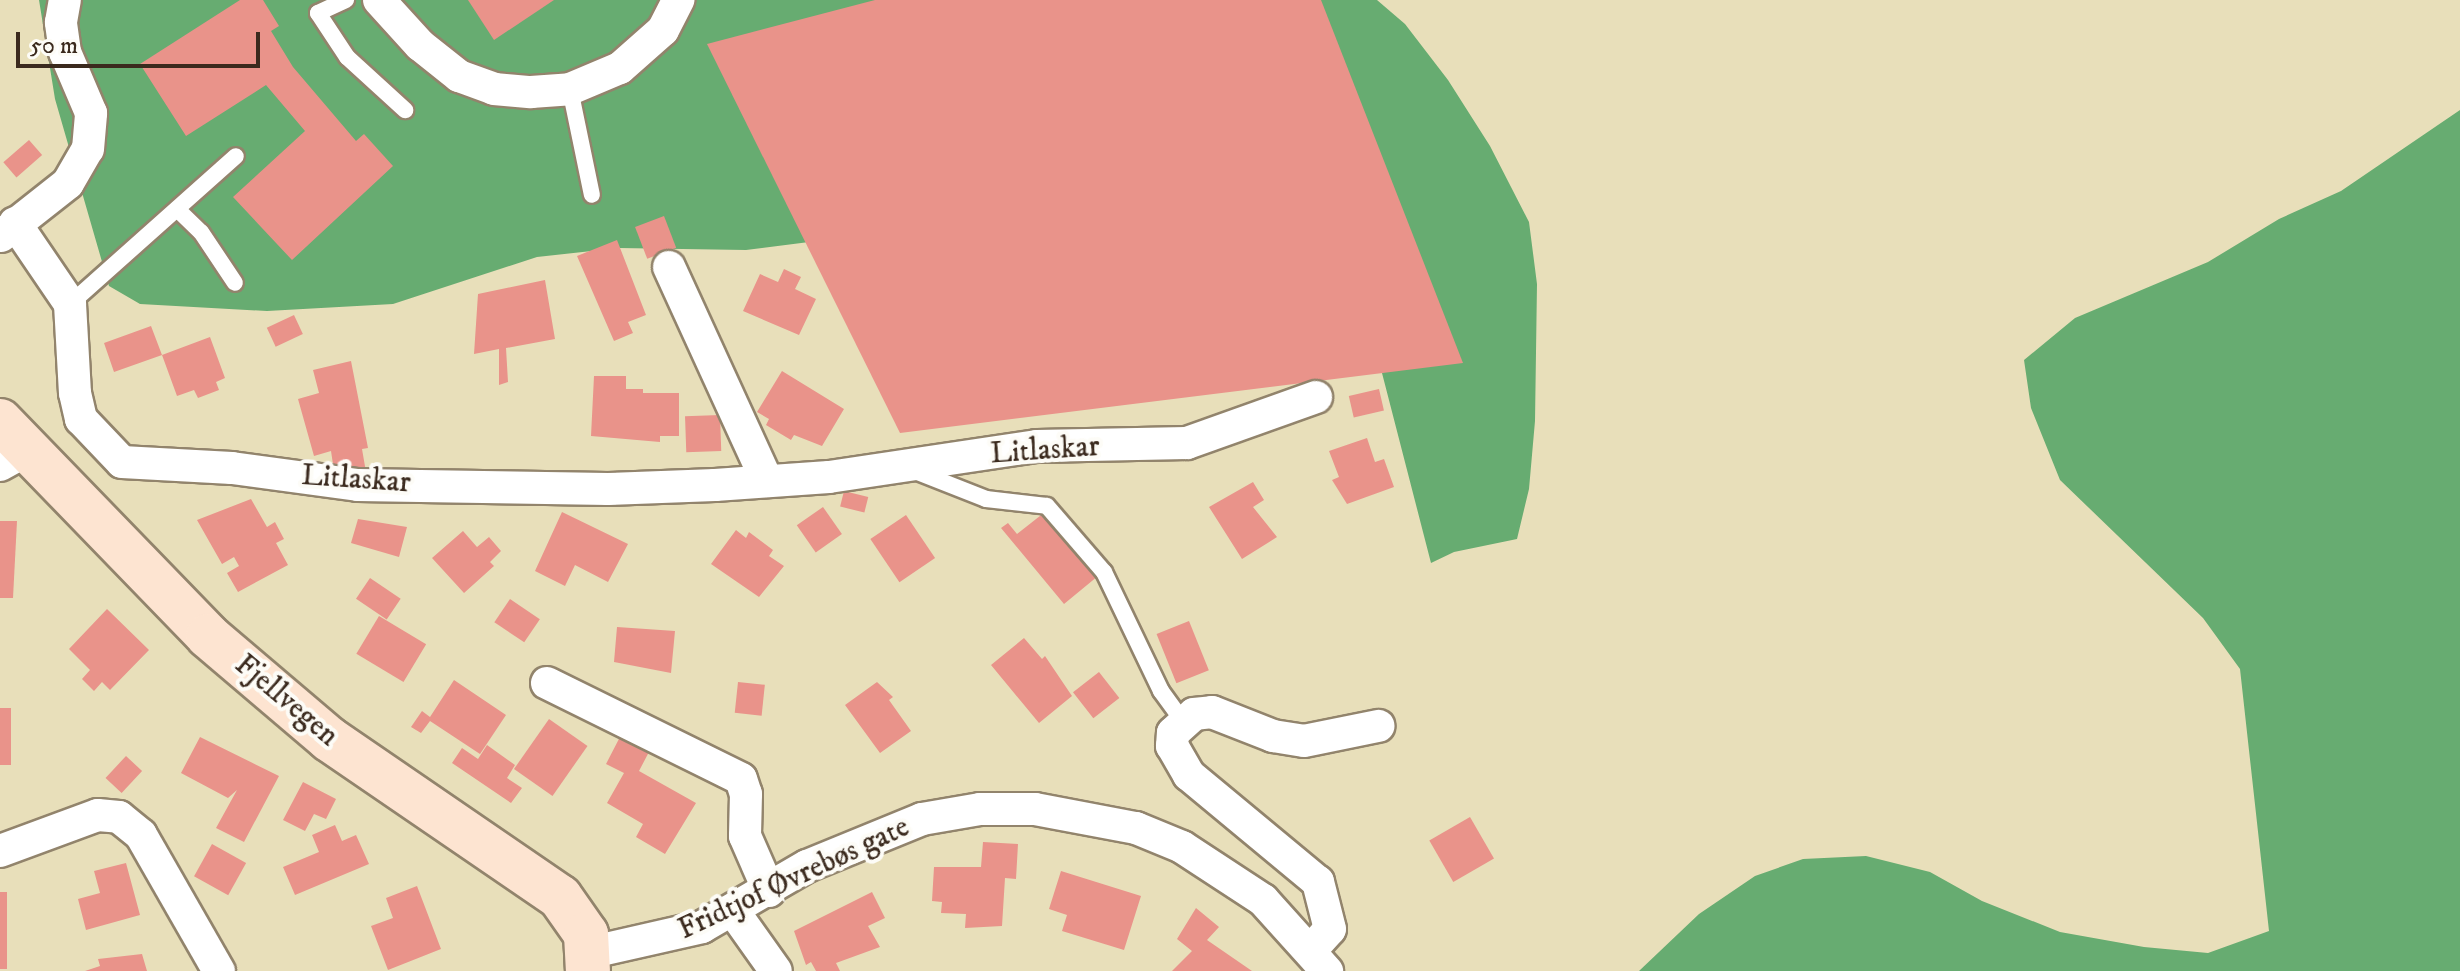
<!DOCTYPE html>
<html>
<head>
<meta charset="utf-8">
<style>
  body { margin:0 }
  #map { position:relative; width:2460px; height:971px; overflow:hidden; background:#e8dfba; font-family:"IM FELL DW Pica",serif }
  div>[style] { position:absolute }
  .forest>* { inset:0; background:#67ac71 }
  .building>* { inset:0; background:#e9938a; transform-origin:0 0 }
  .roads { filter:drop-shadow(2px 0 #92846c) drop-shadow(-2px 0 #92846c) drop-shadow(0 2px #92846c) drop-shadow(0 -2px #92846c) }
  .lane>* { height:16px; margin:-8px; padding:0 8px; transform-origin:8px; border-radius:8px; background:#fff }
  .street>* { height:32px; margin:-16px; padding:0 16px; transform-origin:16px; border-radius:16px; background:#fff }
  .secondary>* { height:44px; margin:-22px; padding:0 22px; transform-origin:22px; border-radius:22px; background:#fde4d1 }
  span { translate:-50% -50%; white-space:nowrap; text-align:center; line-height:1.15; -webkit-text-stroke:8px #fdfcf7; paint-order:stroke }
  .street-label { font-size:30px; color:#3b2a1e }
  .scale { position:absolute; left:16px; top:32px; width:244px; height:36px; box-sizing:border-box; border:4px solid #3b2a1e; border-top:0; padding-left:10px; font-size:24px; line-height:28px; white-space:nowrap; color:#3b2a1e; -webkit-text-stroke:6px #fdfcf7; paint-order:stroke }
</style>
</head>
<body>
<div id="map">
  <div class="forest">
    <div style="clip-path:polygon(39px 0,1377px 0,1405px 24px,1448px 80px,1490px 146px,1529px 222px,1537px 284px,1535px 421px,1529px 489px,1517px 539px,1454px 552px,1431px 563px,1374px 342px,809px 242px,746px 250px,619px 248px,537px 257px,393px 304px,267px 311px,140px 304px,109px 286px,55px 99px)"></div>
    <div style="clip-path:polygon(2460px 110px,2460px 971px,1639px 971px,1699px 914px,1755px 876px,1803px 859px,1866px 856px,1930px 872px,1982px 901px,2060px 932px,2144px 947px,2208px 953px,2269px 931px,2240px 669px,2203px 618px,2060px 480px,2031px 408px,2024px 360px,2075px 318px,2208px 262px,2279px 219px,2341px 191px)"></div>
  </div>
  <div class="building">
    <div style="clip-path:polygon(240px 0,263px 0,279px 26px,271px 31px,293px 67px,356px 141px,364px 134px,393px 166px,292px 260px,233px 197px,305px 131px,266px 85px,186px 136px,140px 64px)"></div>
    <div style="clip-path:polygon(468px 0,554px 0,494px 40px)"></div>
    <div style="clip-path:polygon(875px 0,1321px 0,1463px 363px,900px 433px,707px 44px)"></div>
    <div style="left:29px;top:140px;width:20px;height:34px;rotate:49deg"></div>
    <div style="left:664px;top:216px;width:34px;height:31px;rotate:69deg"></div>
    <div style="clip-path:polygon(617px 240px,646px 315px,628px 322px,633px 333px,614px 341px,577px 256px)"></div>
    <div style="clip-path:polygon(784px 269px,801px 277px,795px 289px,816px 299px,799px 335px,743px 311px,760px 274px,778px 282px)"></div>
    <div style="clip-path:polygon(545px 280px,555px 339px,506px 348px,508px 382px,499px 385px,499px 349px,474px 354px,478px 294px)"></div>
    <div style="left:294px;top:315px;width:21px;height:30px;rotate:65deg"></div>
    <div style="clip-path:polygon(151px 326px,162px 355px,210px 337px,225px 378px,216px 382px,219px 390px,198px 398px,194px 390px,177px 396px,162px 355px,114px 372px,104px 343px)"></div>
    <div style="clip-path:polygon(351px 361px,368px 448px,362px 449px,366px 472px,334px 471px,331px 451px,314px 456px,298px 399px,319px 393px,313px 370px)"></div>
    <div style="clip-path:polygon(782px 371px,844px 409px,822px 446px,794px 435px,791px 440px,766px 425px,769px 419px,757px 412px)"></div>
    <div style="clip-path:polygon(594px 376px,626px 376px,626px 389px,643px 389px,643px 393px,679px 393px,679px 436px,660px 436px,660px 442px,591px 436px)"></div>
    <div style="left:1379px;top:389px;width:22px;height:31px;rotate:77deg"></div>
    <div style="left:720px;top:415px;width:36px;height:35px;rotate:88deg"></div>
    <div style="clip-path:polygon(1367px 438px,1375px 462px,1384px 459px,1394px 487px,1347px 504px,1332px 480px,1339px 477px,1329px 451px)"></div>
    <div style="clip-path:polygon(1253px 482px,1264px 500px,1253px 507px,1277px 537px,1242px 559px,1209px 507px)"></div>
    <div style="left:844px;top:491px;width:25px;height:16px;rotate:14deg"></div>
    <div style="clip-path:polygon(251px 499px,267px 527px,275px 522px,284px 539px,276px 543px,288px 565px,238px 592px,227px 573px,239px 566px,234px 557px,222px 564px,197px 520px)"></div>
    <div style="left:823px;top:507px;width:33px;height:32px;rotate:55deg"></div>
    <div style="clip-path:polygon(562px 512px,628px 544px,608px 582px,575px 565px,565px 586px,535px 571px)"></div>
    <div style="clip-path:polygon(1045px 512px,1098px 576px,1064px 604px,1001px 528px,1008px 523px,1017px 534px)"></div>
    <div style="left:906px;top:515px;width:52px;height:43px;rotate:56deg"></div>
    <div style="clip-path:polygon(358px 519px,407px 527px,399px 557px,351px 543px)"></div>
    <div style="clip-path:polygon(0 521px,17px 521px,13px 598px,0 598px)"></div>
    <div style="clip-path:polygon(736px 530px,746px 538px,749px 532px,773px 550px,769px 556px,784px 566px,759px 597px,711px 564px)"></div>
    <div style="clip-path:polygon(463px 531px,477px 547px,489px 537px,501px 551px,490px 562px,494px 566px,464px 593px,432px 558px)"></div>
    <div style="left:370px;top:578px;width:37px;height:25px;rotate:34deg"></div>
    <div style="left:510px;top:599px;width:36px;height:28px;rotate:34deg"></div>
    <div style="clip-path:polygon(107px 609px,149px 650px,110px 690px,102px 682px,94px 691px,82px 679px,90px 670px,69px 649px)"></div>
    <div style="left:379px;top:616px;width:55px;height:44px;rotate:31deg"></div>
    <div style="left:1189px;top:621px;width:53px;height:35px;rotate:68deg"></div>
    <div style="clip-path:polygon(617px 627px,675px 631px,671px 673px,614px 662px)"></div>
    <div style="clip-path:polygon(1024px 638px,1042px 659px,1045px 656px,1072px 696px,1039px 723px,991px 665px)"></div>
    <div style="left:1099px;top:672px;width:33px;height:33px;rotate:52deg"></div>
    <div style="clip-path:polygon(454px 680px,506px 715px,480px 754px,430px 721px,421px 733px,411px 727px,422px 711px,430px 717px)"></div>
    <div style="left:738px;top:682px;width:27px;height:31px;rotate:6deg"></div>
    <div style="clip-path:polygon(877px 682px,893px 697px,889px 700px,911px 731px,880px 753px,845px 705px)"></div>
    <div style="left:0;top:708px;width:11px;height:57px"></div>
    <div style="left:549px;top:719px;width:47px;height:61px;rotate:35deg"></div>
    <div style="clip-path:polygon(621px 735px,650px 750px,639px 771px,696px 803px,665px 854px,636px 837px,643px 824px,607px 803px,624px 773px,606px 764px)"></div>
    <div style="clip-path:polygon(200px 737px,279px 776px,244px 842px,216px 828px,237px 790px,228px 798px,181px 773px)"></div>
    <div style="clip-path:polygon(487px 745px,515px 765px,507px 778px,522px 788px,511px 803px,452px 763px,462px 748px,478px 759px)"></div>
    <div style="left:126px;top:756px;width:22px;height:30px;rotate:43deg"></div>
    <div style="clip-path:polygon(303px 782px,336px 799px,326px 819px,314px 814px,305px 831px,283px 820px)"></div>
    <div style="left:1470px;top:817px;width:48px;height:47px;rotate:60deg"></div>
    <div style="clip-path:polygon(335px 825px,342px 841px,356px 835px,369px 864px,295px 895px,283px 867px,319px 852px,312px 835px)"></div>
    <div style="clip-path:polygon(983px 842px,1018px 844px,1016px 879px,1005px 878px,1002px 926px,965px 928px,966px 914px,941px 913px,942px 902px,932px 901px,934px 867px,981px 867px)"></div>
    <div style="left:212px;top:844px;width:39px;height:37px;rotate:29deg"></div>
    <div style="clip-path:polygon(126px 863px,140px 915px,86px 930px,78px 899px,100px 893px,94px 871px)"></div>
    <div style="clip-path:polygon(1061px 871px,1141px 896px,1124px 950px,1062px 931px,1067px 915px,1049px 909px)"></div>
    <div style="clip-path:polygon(417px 886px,441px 949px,388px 970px,371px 926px,393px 918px,386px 898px)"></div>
    <div style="left:0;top:892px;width:7px;height:77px"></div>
    <div style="clip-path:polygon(872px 892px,885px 918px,868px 926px,880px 947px,836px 963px,840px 971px,816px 971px,811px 962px,806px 965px,794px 931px)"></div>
    <div style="clip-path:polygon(1196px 908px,1219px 927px,1207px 940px,1252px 971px,1172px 971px,1192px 951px,1177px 939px)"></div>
    <div style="clip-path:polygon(142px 954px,147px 971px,85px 971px,100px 966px,98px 959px)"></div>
  </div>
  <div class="roads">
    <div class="lane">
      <div style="left:346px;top:0;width:31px;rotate:155deg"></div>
      <div style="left:318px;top:13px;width:53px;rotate:56.6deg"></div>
      <div style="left:347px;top:57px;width:79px;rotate:42.4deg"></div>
      <div style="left:570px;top:89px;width:108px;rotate:78.3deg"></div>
      <div style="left:177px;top:209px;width:33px;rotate:44deg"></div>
      <div style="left:201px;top:232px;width:61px;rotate:56.3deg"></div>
      <div style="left:70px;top:304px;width:222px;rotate:-41.7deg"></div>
      <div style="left:910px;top:469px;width:82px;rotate:21.5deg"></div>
      <div style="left:986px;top:499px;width:61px;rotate:6.5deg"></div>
      <div style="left:1047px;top:506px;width:87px;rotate:49.2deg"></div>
      <div style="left:1104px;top:572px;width:132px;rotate:64.4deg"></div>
      <div style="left:1161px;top:691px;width:36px;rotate:54deg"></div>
    </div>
    <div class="street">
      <div style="left:379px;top:0;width:61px;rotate:47.7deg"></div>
      <div style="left:420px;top:45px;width:50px;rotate:38.5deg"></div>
      <div style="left:459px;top:76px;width:37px;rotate:20deg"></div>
      <div style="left:494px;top:89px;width:37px;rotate:5deg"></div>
      <div style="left:531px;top:92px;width:39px;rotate:-4deg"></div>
      <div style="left:570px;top:89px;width:54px;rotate:-22.8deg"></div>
      <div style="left:620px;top:68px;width:57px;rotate:-41.5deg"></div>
      <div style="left:663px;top:30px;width:34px;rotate:-63deg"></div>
      <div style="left:15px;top:223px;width:98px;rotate:55.8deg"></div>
      <div style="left:70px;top:304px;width:89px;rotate:86.8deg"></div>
      <div style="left:75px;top:393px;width:27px;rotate:77deg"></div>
      <div style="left:81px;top:419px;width:59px;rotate:46.4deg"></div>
      <div style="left:122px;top:462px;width:110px;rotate:3.1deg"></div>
      <div style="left:232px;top:468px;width:127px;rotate:7.7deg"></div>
      <div style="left:358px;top:485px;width:250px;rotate:0.9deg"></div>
      <div style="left:608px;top:489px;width:107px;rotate:-2.1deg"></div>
      <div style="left:715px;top:485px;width:114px;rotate:-4deg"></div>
      <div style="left:829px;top:477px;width:210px;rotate:-8.5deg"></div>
      <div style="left:1037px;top:446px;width:150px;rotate:-1.1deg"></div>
      <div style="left:1187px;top:443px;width:137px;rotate:-19.6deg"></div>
      <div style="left:1px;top:236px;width:85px;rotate:-38.3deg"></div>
      <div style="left:68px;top:183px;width:39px;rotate:-60deg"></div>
      <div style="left:88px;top:149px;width:36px;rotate:-85deg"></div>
      <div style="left:91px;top:113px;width:66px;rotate:-113.1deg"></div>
      <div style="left:65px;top:52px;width:30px;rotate:-98deg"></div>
      <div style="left:61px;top:22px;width:22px;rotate:-80deg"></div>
      <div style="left:669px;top:267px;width:235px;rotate:65.4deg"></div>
      <div style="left:0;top:465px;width:31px;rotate:-29deg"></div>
      <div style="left:547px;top:683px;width:216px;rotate:26.3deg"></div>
      <div style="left:741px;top:779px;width:16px;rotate:72deg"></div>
      <div style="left:746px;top:794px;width:42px;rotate:91.4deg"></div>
      <div style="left:745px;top:836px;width:60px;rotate:66.4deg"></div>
      <div style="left:0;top:851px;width:104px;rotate:-20.2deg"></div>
      <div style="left:98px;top:815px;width:21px;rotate:5deg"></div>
      <div style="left:119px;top:817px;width:28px;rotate:39deg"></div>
      <div style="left:141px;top:835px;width:157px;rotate:60.2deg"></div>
      <div style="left:734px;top:912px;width:72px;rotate:54.6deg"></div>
      <div style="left:1311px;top:950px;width:28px;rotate:-48deg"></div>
      <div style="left:1330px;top:929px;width:49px;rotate:-104.3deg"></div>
      <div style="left:1318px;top:882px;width:168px;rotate:-140.3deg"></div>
      <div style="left:1189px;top:775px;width:34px;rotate:-120deg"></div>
      <div style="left:1172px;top:746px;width:13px;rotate:-86deg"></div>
      <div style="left:1173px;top:733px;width:28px;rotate:-42deg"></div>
      <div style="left:1194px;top:714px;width:18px;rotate:-6deg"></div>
      <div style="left:1212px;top:712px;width:66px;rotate:21.5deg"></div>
      <div style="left:1273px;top:736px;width:31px;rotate:9deg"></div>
      <div style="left:1304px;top:741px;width:76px;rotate:-11.5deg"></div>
      <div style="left:588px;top:953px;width:117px;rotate:-12.8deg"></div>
      <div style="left:702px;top:927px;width:121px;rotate:-30.2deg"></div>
      <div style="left:807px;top:866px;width:124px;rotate:-22.2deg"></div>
      <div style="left:922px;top:819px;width:59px;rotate:-9.8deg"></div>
      <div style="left:980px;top:809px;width:55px"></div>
      <div style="left:1035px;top:809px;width:103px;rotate:10.7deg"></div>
      <div style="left:1136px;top:828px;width:50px;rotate:22.4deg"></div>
      <div style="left:1182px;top:847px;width:97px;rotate:33.2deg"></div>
      <div style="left:1263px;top:900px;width:96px;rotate:48deg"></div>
    </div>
    <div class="secondary">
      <div style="left:0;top:421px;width:299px;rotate:45.9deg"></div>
      <div style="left:208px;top:636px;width:159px;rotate:40.4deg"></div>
      <div style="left:329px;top:739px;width:280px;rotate:34.4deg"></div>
      <div style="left:560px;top:897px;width:45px;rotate:54.9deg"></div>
      <div style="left:586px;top:934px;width:37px;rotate:87deg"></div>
    </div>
  </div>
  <div class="street-label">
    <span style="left:1045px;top:451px;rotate:-4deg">Litlaskar</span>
    <span style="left:356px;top:480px;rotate:4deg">Litlaskar</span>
    <span style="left:286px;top:701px;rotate:40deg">Fjellvegen</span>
    <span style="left:794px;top:879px;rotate:-25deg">Fridtjof Øvrebøs gate</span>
  </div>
  <div class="scale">50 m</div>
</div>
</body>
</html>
